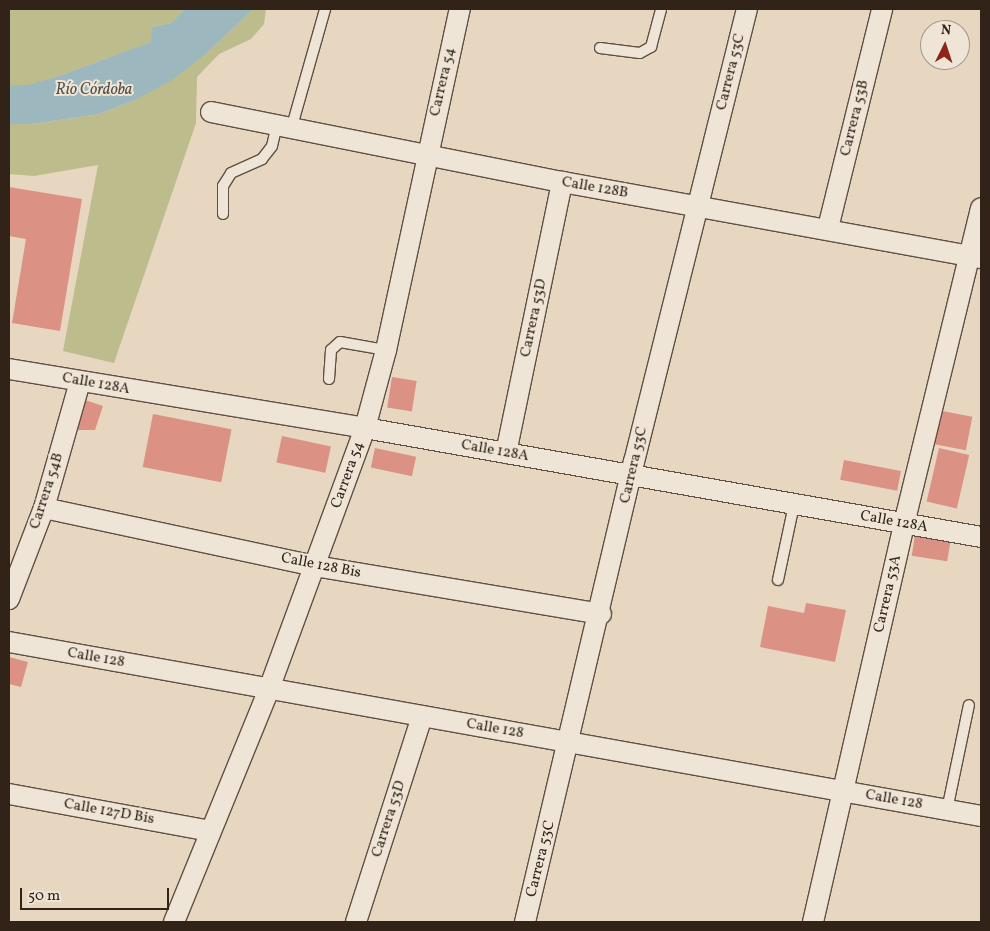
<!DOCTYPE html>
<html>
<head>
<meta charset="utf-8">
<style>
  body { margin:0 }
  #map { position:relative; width:990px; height:931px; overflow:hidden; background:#e7d7c0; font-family:Vollkorn,serif }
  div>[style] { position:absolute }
  .green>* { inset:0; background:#bdbc8d }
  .water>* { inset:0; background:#9cb7bd }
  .building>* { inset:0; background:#db9184; transform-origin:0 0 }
  .roads { filter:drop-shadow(1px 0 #5f5042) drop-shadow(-1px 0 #5f5042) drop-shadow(0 1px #5f5042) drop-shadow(0 -1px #5f5042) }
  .lane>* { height:10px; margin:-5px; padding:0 5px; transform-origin:5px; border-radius:5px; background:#efe5d6 }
  .street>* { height:20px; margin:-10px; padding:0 10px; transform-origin:10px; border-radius:10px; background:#efe5d6 }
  span { translate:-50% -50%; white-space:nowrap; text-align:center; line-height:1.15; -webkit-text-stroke:4px #efe5d6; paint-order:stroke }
  .street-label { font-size:15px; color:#322318 }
  .water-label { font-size:16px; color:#524f4a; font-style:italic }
  .frame { position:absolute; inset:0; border:10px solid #322318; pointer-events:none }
  .north { position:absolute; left:920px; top:20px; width:50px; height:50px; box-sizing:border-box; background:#efe5d6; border:1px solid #a3978a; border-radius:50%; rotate:4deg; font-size:14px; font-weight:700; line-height:20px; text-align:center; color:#322318 }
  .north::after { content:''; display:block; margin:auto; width:18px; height:22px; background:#8f2418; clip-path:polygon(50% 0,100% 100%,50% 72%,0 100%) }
  .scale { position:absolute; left:20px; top:888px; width:149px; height:22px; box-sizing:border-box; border:2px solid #322318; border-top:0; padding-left:6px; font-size:15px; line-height:18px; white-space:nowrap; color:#322318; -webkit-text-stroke:4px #efe5d6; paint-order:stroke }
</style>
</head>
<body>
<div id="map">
  <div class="green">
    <div style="clip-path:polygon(9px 9px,184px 9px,171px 23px,152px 27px,152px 42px,59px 76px,28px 86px,9px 86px)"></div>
    <div style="clip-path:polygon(253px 9px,266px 9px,264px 24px,251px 39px,219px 54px,197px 77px,196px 123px,114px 363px,63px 351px,98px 165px,34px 176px,9px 174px,9px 124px,32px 124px,99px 114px,135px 100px,208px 52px)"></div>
  </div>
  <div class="water">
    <div style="clip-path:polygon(184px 9px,253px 9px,208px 52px,172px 80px,135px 100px,99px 114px,32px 124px,9px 124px,9px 86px,28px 85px,59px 76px,151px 42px,152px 27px,171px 23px)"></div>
  </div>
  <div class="building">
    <div style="clip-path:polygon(9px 187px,82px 199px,60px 331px,12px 323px,26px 239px,9px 236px)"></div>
    <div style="left:392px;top:377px;width:25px;height:31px;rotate:9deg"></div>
    <div style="clip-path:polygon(85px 400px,103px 406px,95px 430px,76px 430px)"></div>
    <div style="left:937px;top:410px;width:36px;height:34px;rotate:11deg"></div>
    <div style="left:153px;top:414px;width:80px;height:54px;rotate:11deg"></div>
    <div style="left:282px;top:436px;width:50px;height:27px;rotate:12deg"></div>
    <div style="left:375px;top:448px;width:42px;height:20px;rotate:12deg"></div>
    <div style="left:939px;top:448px;width:31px;height:55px;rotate:13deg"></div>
    <div style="left:844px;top:460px;width:58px;height:20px;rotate:11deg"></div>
    <div style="left:915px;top:535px;width:36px;height:21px;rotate:9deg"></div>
    <div style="clip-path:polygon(806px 603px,846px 610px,835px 662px,760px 647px,768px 606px,804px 613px)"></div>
    <div style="clip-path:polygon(9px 657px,28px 662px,21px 687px,9px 684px)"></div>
  </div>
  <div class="roads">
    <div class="lane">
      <div style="left:600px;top:48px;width:40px;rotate:7.1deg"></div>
      <div style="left:640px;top:53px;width:13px;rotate:-29deg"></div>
      <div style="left:651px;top:47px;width:39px;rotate:-75deg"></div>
      <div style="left:292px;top:126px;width:122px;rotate:-74.2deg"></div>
      <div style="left:223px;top:214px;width:28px;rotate:-90deg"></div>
      <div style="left:223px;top:186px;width:15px;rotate:-58deg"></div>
      <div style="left:231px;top:173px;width:34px;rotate:-24deg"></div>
      <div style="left:262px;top:159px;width:16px;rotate:-52deg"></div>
      <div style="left:272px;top:146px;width:23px;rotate:-77deg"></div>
      <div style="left:329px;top:379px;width:29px;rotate:-86deg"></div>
      <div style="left:331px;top:350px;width:12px;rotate:-42deg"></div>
      <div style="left:340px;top:342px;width:47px;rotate:9.9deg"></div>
      <div style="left:778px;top:580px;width:77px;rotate:-78deg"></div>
      <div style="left:947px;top:810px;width:107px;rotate:-78.2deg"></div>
    </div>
    <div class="street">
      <div style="left:211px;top:112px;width:358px;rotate:11.3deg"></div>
      <div style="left:562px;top:182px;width:426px;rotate:10.3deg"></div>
      <div style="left:828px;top:228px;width:226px;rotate:-76.1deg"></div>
      <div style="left:9px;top:369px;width:361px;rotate:9.4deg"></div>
      <div style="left:365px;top:428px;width:626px;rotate:10.03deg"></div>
      <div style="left:506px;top:453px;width:277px;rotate:-78.3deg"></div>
      <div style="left:44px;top:508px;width:277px;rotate:12.1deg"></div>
      <div style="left:315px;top:566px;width:290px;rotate:9.5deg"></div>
      <div style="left:9px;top:599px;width:97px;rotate:-69deg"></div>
      <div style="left:44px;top:508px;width:131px;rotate:-74.1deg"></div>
      <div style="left:9px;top:642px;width:987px;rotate:10.15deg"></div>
      <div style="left:9px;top:794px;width:204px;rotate:10.4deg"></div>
      <div style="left:174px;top:922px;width:252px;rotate:-67.8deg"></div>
      <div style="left:269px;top:689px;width:278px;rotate:-69.8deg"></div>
      <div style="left:365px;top:428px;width:81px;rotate:-74.9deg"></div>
      <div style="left:386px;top:350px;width:349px;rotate:-77.8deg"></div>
      <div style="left:356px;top:922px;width:216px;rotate:-72.2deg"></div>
      <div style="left:525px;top:922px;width:473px;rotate:-76.7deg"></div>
      <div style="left:634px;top:462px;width:467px;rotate:-76deg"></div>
      <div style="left:813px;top:922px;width:408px;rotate:-77.1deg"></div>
      <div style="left:904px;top:524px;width:325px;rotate:-76.3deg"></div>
    </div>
  </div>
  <div class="street-label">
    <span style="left:731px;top:72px;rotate:-76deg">Carrera 53C</span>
    <span style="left:443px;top:82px;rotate:-77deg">Carrera 54</span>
    <span style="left:855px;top:118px;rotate:-76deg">Carrera 53B</span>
    <span style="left:595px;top:188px;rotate:10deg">Calle 128B</span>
    <span style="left:534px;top:318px;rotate:-78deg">Carrera 53D</span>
    <span style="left:96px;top:384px;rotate:10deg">Calle 128A</span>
    <span style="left:495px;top:451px;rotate:10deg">Calle 128A</span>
    <span style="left:634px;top:465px;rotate:-77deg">Carrera 53C</span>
    <span style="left:348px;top:475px;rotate:-70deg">Carrera 54</span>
    <span style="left:47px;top:491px;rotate:-72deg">Carrera 54B</span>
    <span style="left:894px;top:522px;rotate:10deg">Calle 128A</span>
    <span style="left:321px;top:566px;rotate:11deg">Calle 128 Bis</span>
    <span style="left:888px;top:594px;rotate:-77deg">Carrera 53A</span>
    <span style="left:96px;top:658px;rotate:10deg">Calle 128</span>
    <span style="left:495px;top:729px;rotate:10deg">Calle 128</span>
    <span style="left:894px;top:800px;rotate:10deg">Calle 128</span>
    <span style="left:109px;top:812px;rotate:10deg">Calle 127D Bis</span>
    <span style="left:389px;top:819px;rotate:-72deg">Carrera 53D</span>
    <span style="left:541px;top:859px;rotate:-76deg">Carrera 53C</span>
  </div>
  <div class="water-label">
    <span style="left:94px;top:90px">Río Córdoba</span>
  </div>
  <div class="frame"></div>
  <div class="north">N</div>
  <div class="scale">50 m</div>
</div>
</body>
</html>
